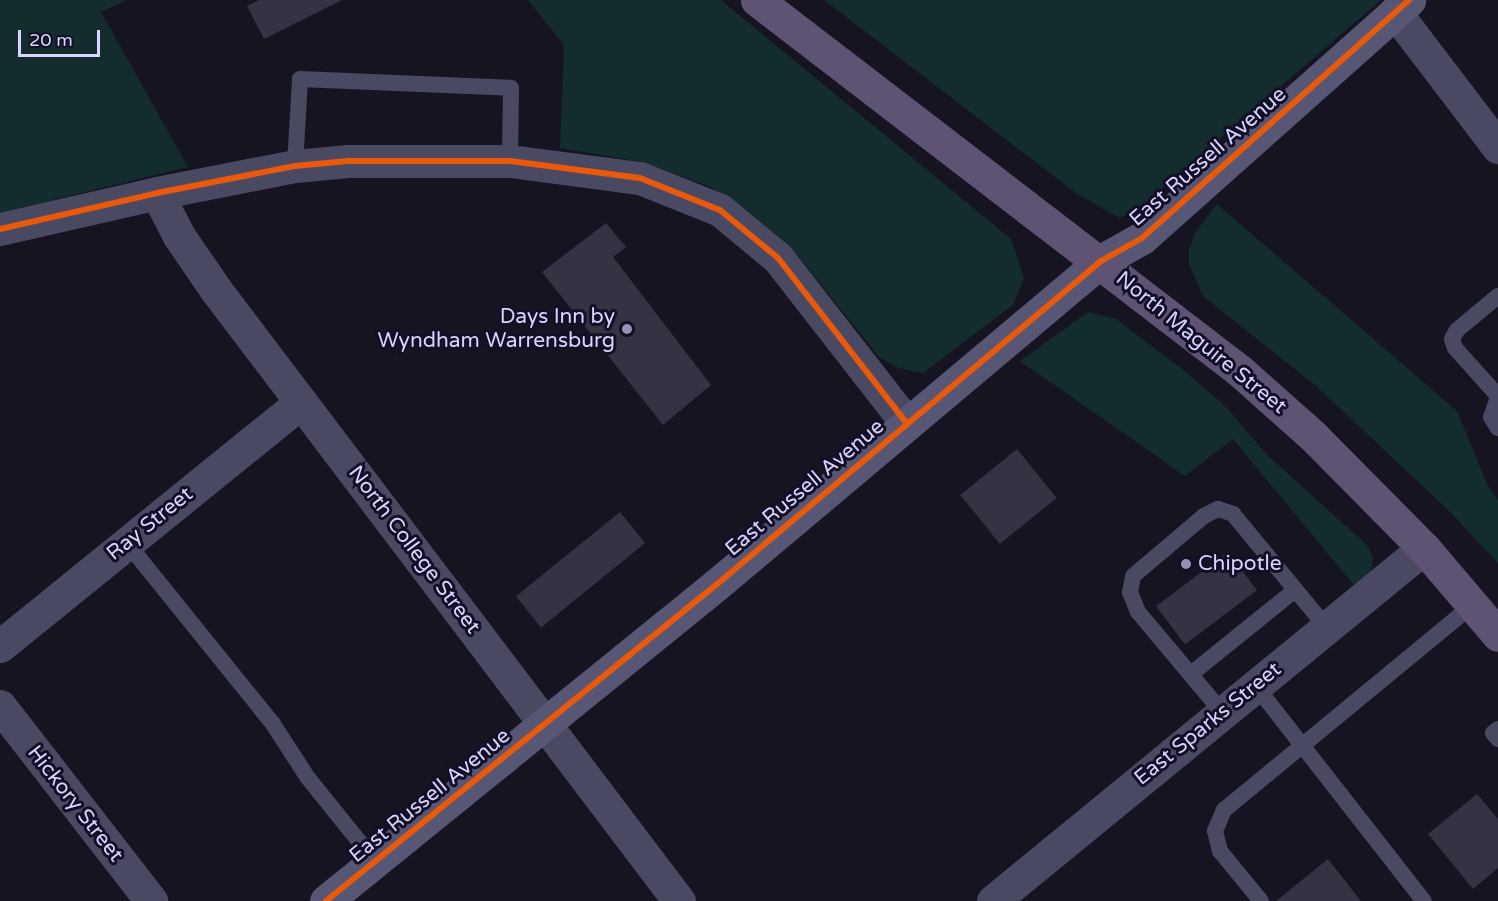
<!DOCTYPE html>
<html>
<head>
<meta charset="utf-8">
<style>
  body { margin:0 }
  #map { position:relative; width:1498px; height:901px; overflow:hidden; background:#161421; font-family:"Varela Round",sans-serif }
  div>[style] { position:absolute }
  .green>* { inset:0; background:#132c2d }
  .building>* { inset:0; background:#343243; transform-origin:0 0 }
  .lane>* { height:16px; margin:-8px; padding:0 8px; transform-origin:8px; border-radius:8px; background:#4a4962 }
  .street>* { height:33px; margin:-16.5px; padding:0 16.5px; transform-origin:16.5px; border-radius:16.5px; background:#4a4962 }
  .secondary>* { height:33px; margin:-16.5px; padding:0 16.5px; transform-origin:16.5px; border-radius:16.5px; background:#575674 }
  .primary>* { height:33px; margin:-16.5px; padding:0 16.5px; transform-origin:16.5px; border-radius:16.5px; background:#5e5373 }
  .cycleway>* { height:6px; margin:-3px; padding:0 3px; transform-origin:3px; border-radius:3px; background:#e8590c }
  .dots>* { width:16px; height:16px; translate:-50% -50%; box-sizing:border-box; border:3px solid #130f26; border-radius:50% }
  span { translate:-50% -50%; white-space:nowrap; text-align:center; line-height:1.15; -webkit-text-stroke:6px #130f26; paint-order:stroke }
  .street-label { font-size:21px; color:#d9d4ff }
  .poi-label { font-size:21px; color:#d9d4ff }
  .right { translate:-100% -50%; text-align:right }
  .left { translate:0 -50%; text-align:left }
  .scale { position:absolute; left:18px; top:30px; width:82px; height:27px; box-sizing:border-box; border:3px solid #d9d4ff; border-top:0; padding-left:8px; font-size:18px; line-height:21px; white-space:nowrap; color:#d9d4ff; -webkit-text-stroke:4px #130f26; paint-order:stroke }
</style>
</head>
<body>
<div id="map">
  <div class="green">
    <div style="clip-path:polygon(0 0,127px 0,101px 12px,188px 167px,0 213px)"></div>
    <div style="clip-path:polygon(528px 0,721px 0,1011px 239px,1024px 278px,1013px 305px,923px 373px,898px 368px,879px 357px,795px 252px,748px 211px,711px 187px,642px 162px,560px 148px,564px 45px)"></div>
    <div style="clip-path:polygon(824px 0,1381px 0,1138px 209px,1120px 218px,1077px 194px)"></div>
    <div style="clip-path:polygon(1217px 204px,1457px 411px,1488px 486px,1498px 500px,1498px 563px,1447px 509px,1316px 386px,1203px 296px,1189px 264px,1189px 250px,1195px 233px)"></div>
    <div style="clip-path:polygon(1088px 312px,1116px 319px,1182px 369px,1226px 407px,1266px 454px,1368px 546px,1373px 558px,1372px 571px,1357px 589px,1233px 439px,1185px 476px,1020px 361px)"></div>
  </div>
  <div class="building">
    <div style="clip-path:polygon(259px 0,342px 0,264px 39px,247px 6px)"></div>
    <div style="clip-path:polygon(606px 223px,626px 247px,613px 257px,711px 385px,663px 425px,542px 272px)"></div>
    <div style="left:1017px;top:449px;width:63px;height:73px;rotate:51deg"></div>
    <div style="left:620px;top:512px;width:40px;height:134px;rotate:51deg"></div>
    <div style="left:1228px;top:552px;width:48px;height:90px;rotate:53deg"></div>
    <div style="clip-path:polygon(1477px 794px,1498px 819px,1498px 868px,1473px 889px,1428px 834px)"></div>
    <div style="clip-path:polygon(1328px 859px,1361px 901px,1276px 901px)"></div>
  </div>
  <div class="lane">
    <div style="left:295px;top:166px;width:87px;rotate:-86.7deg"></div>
    <div style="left:300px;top:79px;width:211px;rotate:2.4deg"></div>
    <div style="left:511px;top:88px;width:73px;rotate:90.8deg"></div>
    <div style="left:1498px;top:296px;width:53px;rotate:140.3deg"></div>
    <div style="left:1457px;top:330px;width:10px;rotate:119deg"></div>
    <div style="left:1452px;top:339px;width:9px;rotate:72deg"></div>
    <div style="left:1455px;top:348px;width:64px;rotate:48.1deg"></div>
    <div style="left:1498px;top:397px;width:21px;rotate:109deg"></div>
    <div style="left:1491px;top:417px;width:13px;rotate:58deg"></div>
    <div style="left:127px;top:543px;width:233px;rotate:51.1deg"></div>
    <div style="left:273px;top:724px;width:64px;rotate:57.1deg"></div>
    <div style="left:308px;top:778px;width:107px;rotate:51.1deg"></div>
    <div style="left:1191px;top:674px;width:134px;rotate:-38.9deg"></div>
    <div style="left:1255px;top:685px;width:274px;rotate:52deg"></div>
    <div style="left:1222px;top:712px;width:131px;rotate:-130deg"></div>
    <div style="left:1138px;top:612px;width:22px;rotate:-112deg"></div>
    <div style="left:1130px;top:592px;width:16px;rotate:-79deg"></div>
    <div style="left:1133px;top:576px;width:93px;rotate:-40.2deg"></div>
    <div style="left:1204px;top:516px;width:16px;rotate:-27deg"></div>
    <div style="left:1218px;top:509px;width:16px;rotate:18deg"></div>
    <div style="left:1233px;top:514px;width:146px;rotate:50.5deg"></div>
    <div style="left:1498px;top:729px;width:6px;rotate:141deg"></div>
    <div style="left:1493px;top:733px;width:8px;rotate:50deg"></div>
    <div style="left:1261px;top:901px;width:65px;rotate:-129.4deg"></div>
    <div style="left:1220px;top:851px;width:21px;rotate:-104deg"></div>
    <div style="left:1215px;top:831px;width:23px;rotate:-67deg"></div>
    <div style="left:1224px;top:810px;width:323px;rotate:-39.5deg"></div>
  </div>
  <div class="street">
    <div style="left:1395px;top:12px;width:170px;rotate:52.7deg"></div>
    <div style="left:157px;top:193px;width:48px;rotate:62.9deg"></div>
    <div style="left:179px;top:236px;width:65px;rotate:55.6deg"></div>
    <div style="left:216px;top:290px;width:767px;rotate:52.85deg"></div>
    <div style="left:0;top:229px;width:161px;rotate:-12.9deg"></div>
    <div style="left:157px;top:193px;width:141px;rotate:-11.1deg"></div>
    <div style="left:295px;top:166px;width:53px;rotate:-5.4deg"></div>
    <div style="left:348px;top:161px;width:162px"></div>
    <div style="left:510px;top:161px;width:131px;rotate:7.5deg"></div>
    <div style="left:640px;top:178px;width:86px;rotate:21.8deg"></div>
    <div style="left:720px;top:210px;width:75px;rotate:39.6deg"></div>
    <div style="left:778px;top:258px;width:210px;rotate:52.1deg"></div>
    <div style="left:0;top:646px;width:387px;rotate:-39deg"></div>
    <div style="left:0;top:706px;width:247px;rotate:52.2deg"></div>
    <div style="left:993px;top:901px;width:557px;rotate:-39.32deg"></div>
  </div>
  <div class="secondary">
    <div style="left:326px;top:901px;width:502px;rotate:-39.02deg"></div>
    <div style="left:716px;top:585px;width:503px;rotate:-40.08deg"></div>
    <div style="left:1101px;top:261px;width:47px;rotate:-29.3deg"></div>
    <div style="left:1142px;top:238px;width:358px;rotate:-41.7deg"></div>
  </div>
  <div class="primary">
    <div style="left:757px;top:0;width:609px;rotate:37.53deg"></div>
    <div style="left:1240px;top:371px;width:98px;rotate:41.7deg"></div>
    <div style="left:1313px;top:436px;width:158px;rotate:45.3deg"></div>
    <div style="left:1424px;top:548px;width:114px;rotate:49.6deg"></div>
  </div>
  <div class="cycleway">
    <div style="left:0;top:229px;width:161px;rotate:-12.9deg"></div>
    <div style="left:157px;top:193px;width:141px;rotate:-11.1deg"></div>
    <div style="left:295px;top:166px;width:53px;rotate:-5.4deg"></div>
    <div style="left:348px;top:161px;width:162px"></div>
    <div style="left:510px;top:161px;width:131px;rotate:7.5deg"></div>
    <div style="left:640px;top:178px;width:86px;rotate:21.8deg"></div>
    <div style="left:720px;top:210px;width:75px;rotate:39.6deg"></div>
    <div style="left:778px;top:258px;width:210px;rotate:52.1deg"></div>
    <div style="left:326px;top:901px;width:502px;rotate:-39.02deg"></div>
    <div style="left:716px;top:585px;width:503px;rotate:-40.08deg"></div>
    <div style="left:1101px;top:261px;width:47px;rotate:-29.3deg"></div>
    <div style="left:1142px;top:238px;width:358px;rotate:-41.7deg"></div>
  </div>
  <div class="dots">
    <div style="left:627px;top:329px;background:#9591b1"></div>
    <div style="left:1186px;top:564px;background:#9591b1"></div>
  </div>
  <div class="street-label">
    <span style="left:1208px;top:157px;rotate:-41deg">East Russell Avenue</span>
    <span style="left:1201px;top:343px;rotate:39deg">North Maguire Street</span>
    <span style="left:805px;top:488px;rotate:-40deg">East Russell Avenue</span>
    <span style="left:150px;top:524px;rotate:-39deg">Ray Street</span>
    <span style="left:414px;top:550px;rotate:53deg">North College Street</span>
    <span style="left:1208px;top:724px;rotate:-39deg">East Sparks Street</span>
    <span style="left:430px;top:796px;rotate:-39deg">East Russell Avenue</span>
    <span style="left:75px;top:804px;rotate:52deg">Hickory Street</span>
  </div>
  <div class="poi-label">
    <span class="right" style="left:615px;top:329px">Days Inn by<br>Wyndham Warrensburg</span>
    <span class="left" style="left:1198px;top:564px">Chipotle</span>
  </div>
  <div class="scale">20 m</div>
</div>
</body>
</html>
